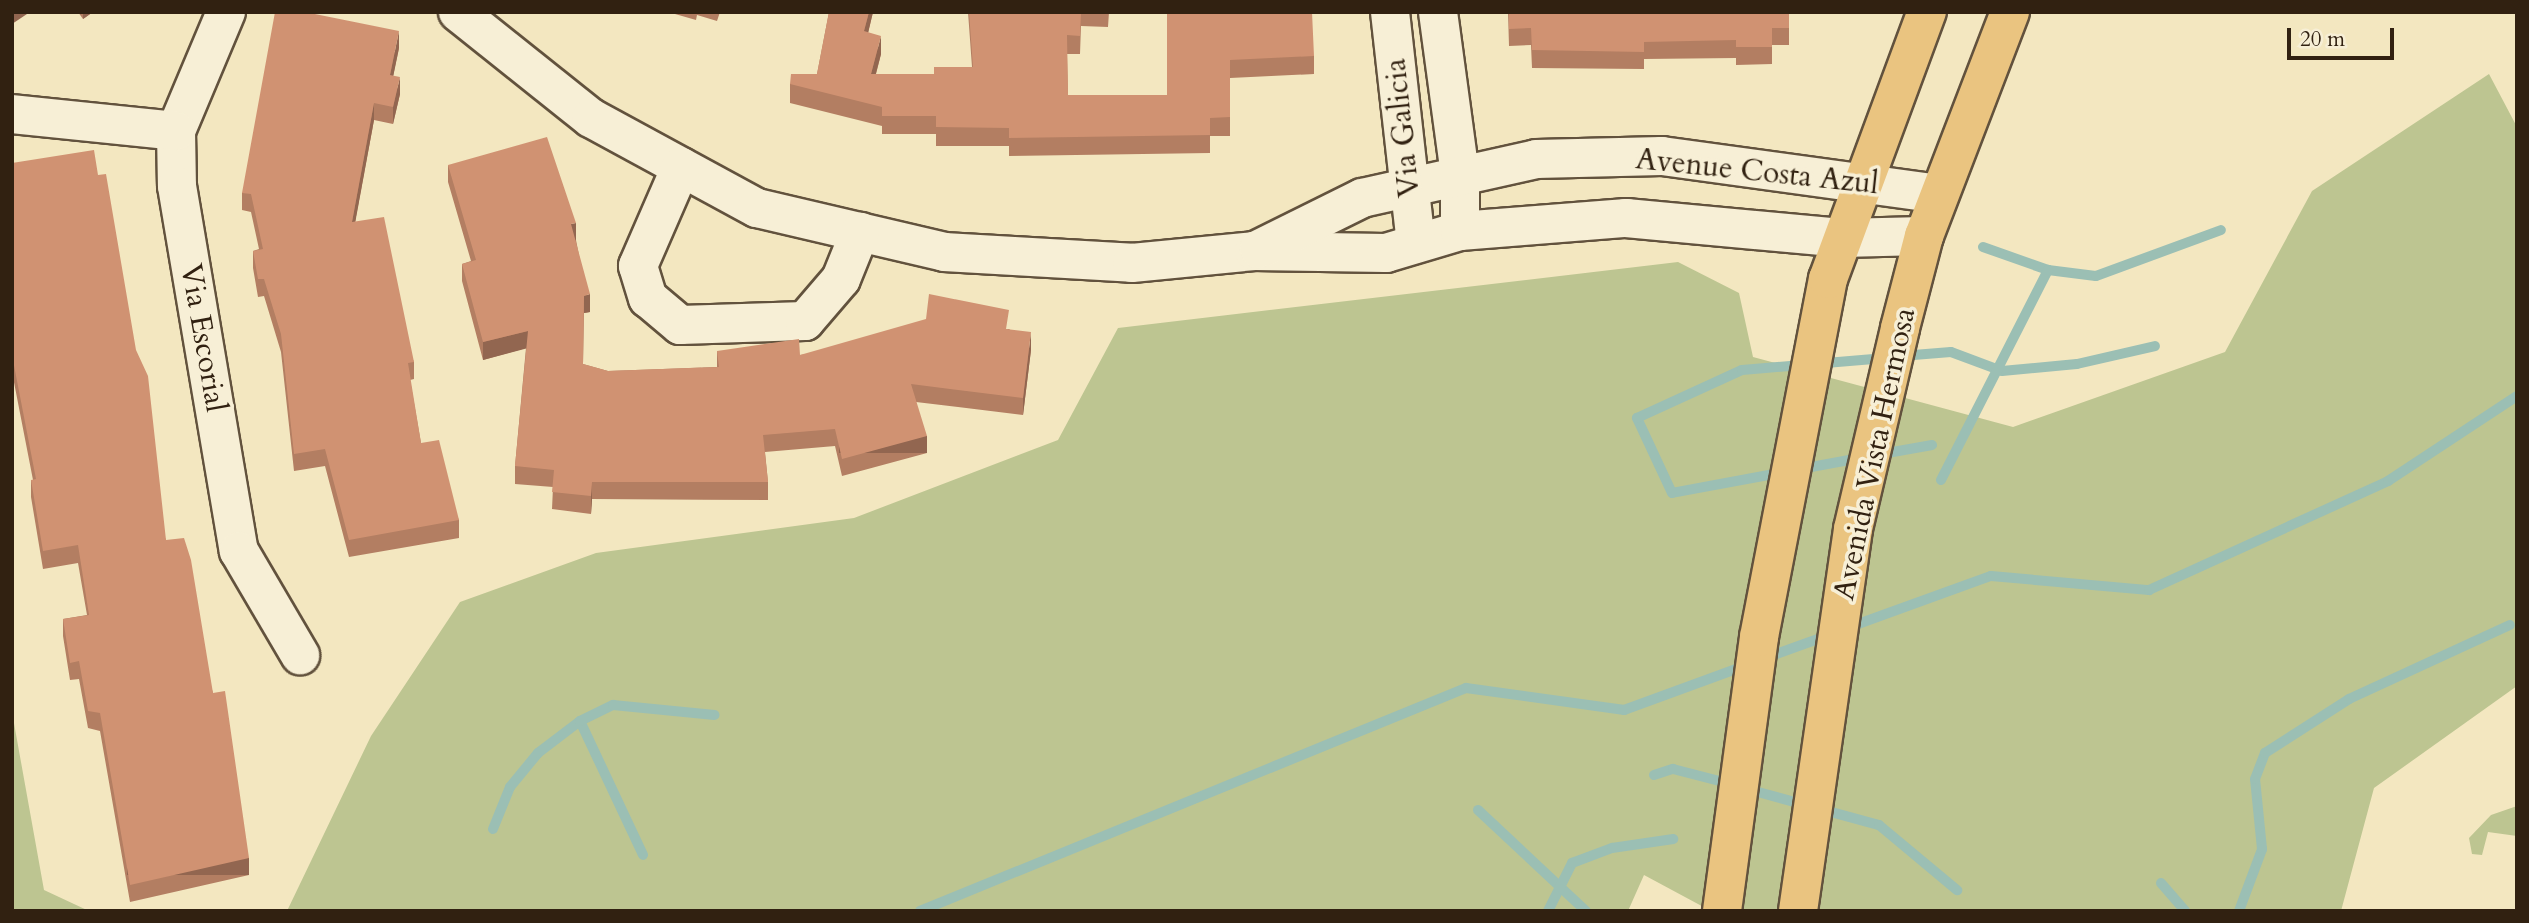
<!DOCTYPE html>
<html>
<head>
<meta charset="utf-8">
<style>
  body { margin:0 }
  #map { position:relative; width:2529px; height:923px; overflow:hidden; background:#f3e7c0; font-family:Cardo,serif }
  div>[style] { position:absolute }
  .green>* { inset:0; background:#bdc591 }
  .stream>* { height:10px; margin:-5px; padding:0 5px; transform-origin:5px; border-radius:5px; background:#9bbfb4 }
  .roads { filter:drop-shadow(2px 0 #62523d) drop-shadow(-2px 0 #62523d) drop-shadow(0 2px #62523d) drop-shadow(0 -2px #62523d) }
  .minor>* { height:38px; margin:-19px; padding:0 19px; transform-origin:19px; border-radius:19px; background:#f7efd6 }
  .major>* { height:38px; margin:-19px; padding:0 19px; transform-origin:19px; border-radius:19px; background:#eac480 }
  .wall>* { inset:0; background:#b37e62 }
  .shaded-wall>* { inset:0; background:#926650; transform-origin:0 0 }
  .building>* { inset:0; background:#d09272 }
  span { translate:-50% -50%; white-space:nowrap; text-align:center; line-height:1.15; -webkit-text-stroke:7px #f7efd6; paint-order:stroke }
  .street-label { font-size:30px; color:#312111 }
  .frame { position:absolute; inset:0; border:14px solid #312111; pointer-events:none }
  .scale { position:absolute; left:2287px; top:28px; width:107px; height:32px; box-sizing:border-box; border:4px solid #312111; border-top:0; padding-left:9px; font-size:21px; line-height:24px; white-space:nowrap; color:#312111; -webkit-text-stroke:5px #f7efd6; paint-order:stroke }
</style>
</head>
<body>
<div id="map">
  <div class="green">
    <div style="clip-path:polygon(2489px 74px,2517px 127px,2517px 686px,2374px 788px,2341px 911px,1711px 911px,1644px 875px,1628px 911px,287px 911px,371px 736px,460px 602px,596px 553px,854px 518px,1058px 440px,1118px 328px,1678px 262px,1739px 293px,1753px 357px,2013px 427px,2225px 352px,2312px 191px)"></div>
    <div style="clip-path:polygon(12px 712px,44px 890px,89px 911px,12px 911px)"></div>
    <div style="clip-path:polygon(2517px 806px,2517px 836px,2488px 832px,2482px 855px,2472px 854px,2469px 838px,2491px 815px)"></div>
  </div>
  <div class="stream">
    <div style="left:1983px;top:247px;width:69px;rotate:19.5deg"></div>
    <div style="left:2048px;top:270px;width:48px;rotate:7.1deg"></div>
    <div style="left:2096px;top:276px;width:133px;rotate:-20.2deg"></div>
    <div style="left:1901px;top:356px;width:50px;rotate:-4.6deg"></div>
    <div style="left:1951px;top:352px;width:54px;rotate:20.4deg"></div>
    <div style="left:2002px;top:371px;width:75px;rotate:-5.3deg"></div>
    <div style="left:2077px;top:364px;width:80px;rotate:-13deg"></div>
    <div style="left:1876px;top:455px;width:57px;rotate:-10.1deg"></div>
    <div style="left:1860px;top:458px;width:191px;rotate:169.5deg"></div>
    <div style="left:1672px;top:493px;width:83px;rotate:-115deg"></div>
    <div style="left:1637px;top:418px;width:115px;rotate:-24.6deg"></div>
    <div style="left:1742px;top:370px;width:144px;rotate:-4.8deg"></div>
    <div style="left:1941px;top:480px;width:236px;rotate:-63deg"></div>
    <div style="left:1847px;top:628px;width:153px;rotate:-19.9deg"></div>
    <div style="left:1991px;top:576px;width:159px;rotate:5.1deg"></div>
    <div style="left:2149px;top:590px;width:263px;rotate:-24.5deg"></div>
    <div style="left:2388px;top:481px;width:154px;rotate:-33.4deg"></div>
    <div style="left:1765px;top:658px;width:68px;rotate:-19.8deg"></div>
    <div style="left:580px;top:721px;width:148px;rotate:64.8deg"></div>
    <div style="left:1654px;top:775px;width:20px;rotate:-18deg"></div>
    <div style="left:1673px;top:769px;width:60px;rotate:14.5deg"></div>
    <div style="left:1747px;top:789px;width:137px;rotate:15.3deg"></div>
    <div style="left:1879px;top:825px;width:102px;rotate:39.8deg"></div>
    <div style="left:1478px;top:810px;width:148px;rotate:43.1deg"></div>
    <div style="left:493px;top:829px;width:45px;rotate:-68deg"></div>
    <div style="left:510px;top:787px;width:44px;rotate:-50.5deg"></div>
    <div style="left:538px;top:753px;width:53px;rotate:-37.3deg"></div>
    <div style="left:580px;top:721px;width:37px;rotate:-26deg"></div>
    <div style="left:613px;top:705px;width:102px;rotate:5.6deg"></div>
    <div style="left:2161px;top:883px;width:37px;rotate:49deg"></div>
    <div style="left:920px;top:911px;width:590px;rotate:-22.22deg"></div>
    <div style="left:1466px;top:688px;width:160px;rotate:7.9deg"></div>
    <div style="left:1624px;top:710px;width:131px;rotate:-20.1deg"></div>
    <div style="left:1548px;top:911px;width:54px;rotate:-63.4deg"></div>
    <div style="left:1572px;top:863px;width:43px;rotate:-20.6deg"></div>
    <div style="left:1612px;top:848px;width:62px;rotate:-8.4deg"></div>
    <div style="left:2239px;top:911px;width:66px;rotate:-69.6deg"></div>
    <div style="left:2262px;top:849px;width:70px;rotate:-95.7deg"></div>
    <div style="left:2255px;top:779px;width:28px;rotate:-69deg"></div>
    <div style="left:2265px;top:753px;width:100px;rotate:-32.7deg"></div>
    <div style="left:2349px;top:699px;width:177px;rotate:-24.7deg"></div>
  </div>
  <div class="roads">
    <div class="minor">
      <div style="left:226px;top:12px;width:129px;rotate:112.8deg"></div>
      <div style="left:176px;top:131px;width:55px;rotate:89deg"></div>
      <div style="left:177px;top:186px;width:370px;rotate:80.4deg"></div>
      <div style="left:239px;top:551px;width:121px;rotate:59.6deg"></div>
      <div style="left:458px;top:12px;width:170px;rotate:38.6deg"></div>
      <div style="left:591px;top:118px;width:189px;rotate:28.5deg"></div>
      <div style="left:757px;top:208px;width:192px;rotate:13.2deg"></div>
      <div style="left:944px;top:252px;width:188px;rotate:3.3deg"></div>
      <div style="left:1132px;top:263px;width:123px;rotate:-5.6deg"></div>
      <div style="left:1254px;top:251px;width:132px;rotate:0.9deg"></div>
      <div style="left:1386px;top:253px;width:77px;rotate:-16.6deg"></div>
      <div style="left:1460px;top:231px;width:167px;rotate:-4.5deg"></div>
      <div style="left:1626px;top:218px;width:216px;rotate:5.3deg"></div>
      <div style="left:1841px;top:238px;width:83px;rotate:-1.4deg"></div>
      <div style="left:1390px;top:12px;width:233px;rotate:83.6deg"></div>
      <div style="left:1438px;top:12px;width:164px;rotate:82.3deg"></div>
      <div style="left:1460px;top:175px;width:56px;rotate:90deg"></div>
      <div style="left:12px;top:114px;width:165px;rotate:5.9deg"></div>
      <div style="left:681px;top:167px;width:108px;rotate:113.5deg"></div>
      <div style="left:638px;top:266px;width:34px;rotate:73deg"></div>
      <div style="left:648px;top:298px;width:42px;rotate:40.2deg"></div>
      <div style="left:680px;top:325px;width:125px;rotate:-1.8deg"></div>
      <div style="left:805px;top:321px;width:55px;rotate:-49.4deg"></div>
      <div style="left:841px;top:279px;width:51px;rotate:-68deg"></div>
      <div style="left:1259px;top:249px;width:115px;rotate:-26.3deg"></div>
      <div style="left:1362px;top:198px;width:178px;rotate:-12.6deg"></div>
      <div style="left:1536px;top:159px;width:126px;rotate:-1.4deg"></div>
      <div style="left:1662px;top:156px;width:280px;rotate:7.8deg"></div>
    </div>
    <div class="major">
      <div style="left:1722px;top:911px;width:276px;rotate:-82.3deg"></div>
      <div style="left:1759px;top:637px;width:365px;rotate:-79.1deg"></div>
      <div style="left:1828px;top:279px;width:285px;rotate:-69.7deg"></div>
      <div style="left:1798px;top:911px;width:386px;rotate:-81.8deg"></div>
      <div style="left:1853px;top:529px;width:206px;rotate:-76.8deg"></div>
      <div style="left:1900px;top:328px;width:95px;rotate:-75.4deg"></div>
      <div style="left:1924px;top:236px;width:240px;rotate:-69deg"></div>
    </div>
  </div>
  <div class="wall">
    <div style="clip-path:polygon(78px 12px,93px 12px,83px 19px)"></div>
    <div style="clip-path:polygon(668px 12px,720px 12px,717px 21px,697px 15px,696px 20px)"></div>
    <div style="clip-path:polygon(829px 12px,873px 12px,868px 33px,881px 54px,876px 74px,934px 74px,972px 67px,968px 12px,1109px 12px,1108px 27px,1081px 26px,1080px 54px,1067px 54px,1068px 95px,1167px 95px,1167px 12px,1314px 56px,1314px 74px,1230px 78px,1230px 136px,1210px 136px,1210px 153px,1009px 156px,1009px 146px,936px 146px,936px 134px,882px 134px,882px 126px,790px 103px,790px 84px,817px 74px)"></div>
    <div style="clip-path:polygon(1508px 12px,1789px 12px,1789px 45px,1772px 45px,1772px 64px,1736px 65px,1736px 58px,1644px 59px,1644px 69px,1532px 68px,1531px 45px,1509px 46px)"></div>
    <div style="clip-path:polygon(399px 48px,393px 76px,400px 94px,393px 124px,374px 120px,355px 222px,414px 362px,414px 379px,410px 380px,421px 443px,459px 520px,459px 538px,349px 557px,325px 466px,294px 471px,281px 352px,264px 296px,258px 297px,253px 268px,253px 251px,259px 249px,251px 212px,242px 210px,242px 193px)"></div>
    <div style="clip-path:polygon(12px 163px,166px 540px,213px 693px,249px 875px,130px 902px,100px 731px,88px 728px,79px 679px,70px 680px,63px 636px,63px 619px,87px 615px,78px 563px,43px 569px,31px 497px,31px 480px,33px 480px,12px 372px)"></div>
    <div style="clip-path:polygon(448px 165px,576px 240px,590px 312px,584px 313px,583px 364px,608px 371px,717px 367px,717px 351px,800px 355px,1009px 329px,1031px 350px,1023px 415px,916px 402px,927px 453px,842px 476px,835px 446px,765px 452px,768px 482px,768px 500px,592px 499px,591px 514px,552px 509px,553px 487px,515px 484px,515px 466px,526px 348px,483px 360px,462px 281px,462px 264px,471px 261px,448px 182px)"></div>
  </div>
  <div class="shaded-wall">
    <div style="clip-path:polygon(12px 12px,30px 12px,12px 24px)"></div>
    <div style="clip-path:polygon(83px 12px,93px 12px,83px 19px)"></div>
    <div style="clip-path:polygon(869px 12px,873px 12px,864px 50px,864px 31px)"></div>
    <div style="clip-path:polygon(399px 31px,399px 48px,390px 92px,390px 75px)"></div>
    <div style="clip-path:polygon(881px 36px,881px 54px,871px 92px,871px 74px)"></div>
    <div style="clip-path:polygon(400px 77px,400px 94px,393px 124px,393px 107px)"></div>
    <div style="clip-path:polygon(374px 103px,374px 120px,352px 240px,352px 222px)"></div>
    <div style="clip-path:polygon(576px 223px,576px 240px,571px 242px,571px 224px)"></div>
    <div style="clip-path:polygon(590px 294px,590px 312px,584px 313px,584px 296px)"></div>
    <div style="clip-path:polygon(528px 331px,528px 348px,483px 360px,483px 342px)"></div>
    <div style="clip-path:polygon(1031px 332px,1031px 350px,1023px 415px,1023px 398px)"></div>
    <div style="left:927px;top:436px;width:17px;height:88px;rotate:90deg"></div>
    <div style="clip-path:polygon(592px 482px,592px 499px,591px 514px,591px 496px)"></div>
    <div style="left:249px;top:858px;width:17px;height:122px;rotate:90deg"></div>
  </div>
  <div class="building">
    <div style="clip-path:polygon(275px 12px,305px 12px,399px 31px,390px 75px,400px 77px,393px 107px,374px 103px,352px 222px,384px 217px,414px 362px,408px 363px,421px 443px,439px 440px,459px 520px,349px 540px,325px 449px,294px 454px,281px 334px,264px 279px,258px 279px,253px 251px,263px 249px,251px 194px,242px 193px)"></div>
    <div style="clip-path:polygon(829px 12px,869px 12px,864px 31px,881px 36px,871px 74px,934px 74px,934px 67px,973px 67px,969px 12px,1081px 12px,1080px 36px,1067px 35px,1068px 95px,1167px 95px,1167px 12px,1312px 12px,1314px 56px,1230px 60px,1230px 117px,1210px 118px,1210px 135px,1009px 138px,1009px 128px,936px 127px,936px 116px,882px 116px,882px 107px,790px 84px,791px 74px,817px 74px)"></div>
    <div style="clip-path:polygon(1509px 12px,1789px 12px,1789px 28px,1772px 28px,1772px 47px,1736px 47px,1736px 40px,1644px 42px,1644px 52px,1532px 50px,1531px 28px,1509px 29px)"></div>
    <div style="clip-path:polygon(547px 137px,576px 223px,571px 224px,590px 294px,584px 296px,583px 364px,608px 371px,719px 367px,717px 351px,799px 339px,800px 355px,926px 319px,929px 294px,1009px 310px,1006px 329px,1031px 332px,1023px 398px,911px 384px,927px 436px,842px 459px,835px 429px,763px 435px,768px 482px,592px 482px,591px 496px,552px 492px,554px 470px,515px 466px,528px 331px,483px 342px,462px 264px,476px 260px,448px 165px)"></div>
    <div style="clip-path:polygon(94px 150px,98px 175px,106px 174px,136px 350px,148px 376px,166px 540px,184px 538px,191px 560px,213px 693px,225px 691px,249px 858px,130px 885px,100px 713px,88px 711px,79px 661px,70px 663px,63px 619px,89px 615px,78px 545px,43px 551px,31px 480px,36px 479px,12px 355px,12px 163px)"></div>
  </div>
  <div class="street-label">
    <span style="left:1403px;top:128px;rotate:-96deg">Via Galicia</span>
    <span style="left:1757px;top:172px;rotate:6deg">Avenue Costa Azul</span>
    <span style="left:203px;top:338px;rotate:80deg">Via Escorial</span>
    <span style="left:1875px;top:454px;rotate:-78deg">Avenida Vista Hermosa</span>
  </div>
  <div class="frame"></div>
  <div class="scale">20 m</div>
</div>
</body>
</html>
